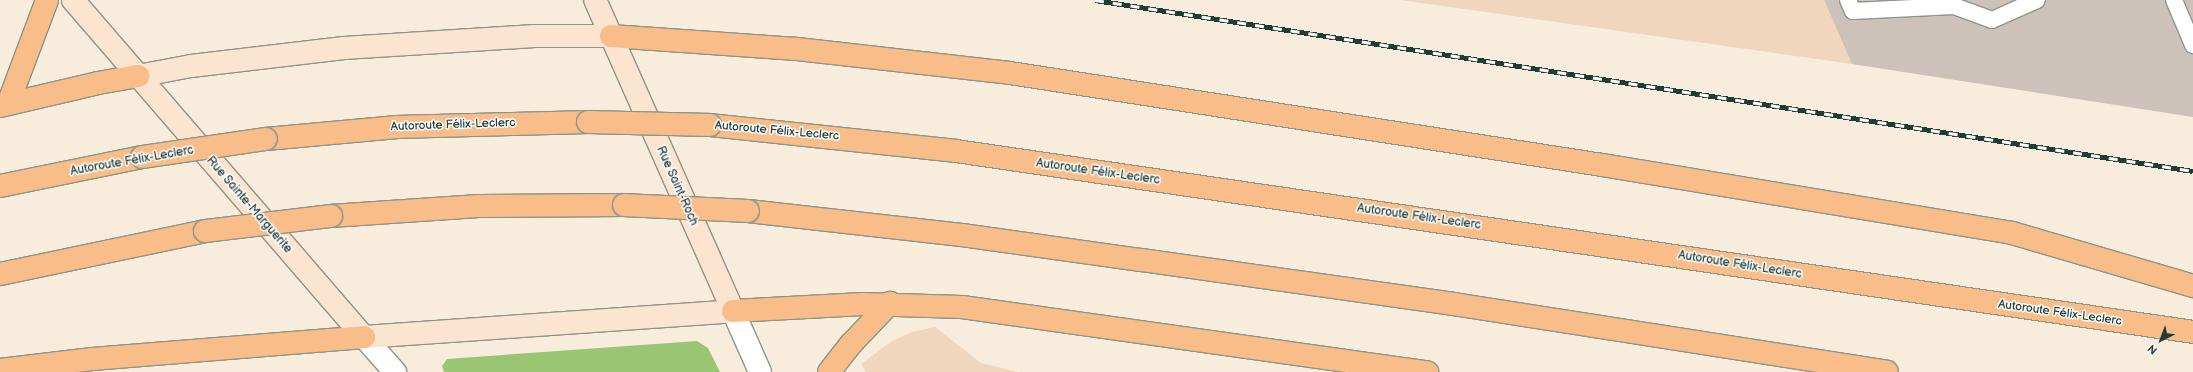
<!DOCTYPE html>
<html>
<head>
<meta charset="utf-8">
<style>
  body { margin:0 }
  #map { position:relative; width:2193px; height:372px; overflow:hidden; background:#f8eddd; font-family:"Balsamiq Sans",sans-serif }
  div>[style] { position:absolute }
  .built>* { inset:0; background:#efd6bc }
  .industrial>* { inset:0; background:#cdc2b9 }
  .green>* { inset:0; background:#9ac572 }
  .roads { filter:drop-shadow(1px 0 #8c9588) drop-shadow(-1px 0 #8c9588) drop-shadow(0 1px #8c9588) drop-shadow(0 -1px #8c9588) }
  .service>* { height:16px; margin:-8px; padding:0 8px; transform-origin:8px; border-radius:8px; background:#fff }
  .tertiary>* { height:22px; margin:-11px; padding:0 11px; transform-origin:11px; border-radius:11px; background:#fff }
  .secondary>* { height:22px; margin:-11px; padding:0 11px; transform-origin:11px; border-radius:11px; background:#fce5d0 }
  .motorway>* { height:22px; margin:-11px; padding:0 11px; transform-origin:11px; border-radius:11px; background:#f8bd89 }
  .rail>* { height:4.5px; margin-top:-2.25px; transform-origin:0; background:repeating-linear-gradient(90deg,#fff 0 9px,#1f3d34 0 18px); box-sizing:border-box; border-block:1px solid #1f3d34 }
  .bridges { filter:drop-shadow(1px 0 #8c9588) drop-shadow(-1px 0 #8c9588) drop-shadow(0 1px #8c9588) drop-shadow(0 -1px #8c9588) }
  .motorway-bridge>* { height:22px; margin:-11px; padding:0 11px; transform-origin:11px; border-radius:11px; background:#f8bd89 }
  span { translate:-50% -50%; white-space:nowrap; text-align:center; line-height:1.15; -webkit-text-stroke:3px #fff; paint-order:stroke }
  .street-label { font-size:12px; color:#1f3d34 }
  .north { position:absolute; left:2141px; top:320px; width:40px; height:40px; -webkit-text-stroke:3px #fff; paint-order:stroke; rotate:222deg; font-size:11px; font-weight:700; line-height:16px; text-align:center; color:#1f3d34 }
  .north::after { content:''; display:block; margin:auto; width:14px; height:18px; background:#1f3d34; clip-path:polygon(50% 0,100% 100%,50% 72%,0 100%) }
</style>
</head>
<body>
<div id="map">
  <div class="built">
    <div style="clip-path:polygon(1400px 0,1824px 0,1852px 64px)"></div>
    <div style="clip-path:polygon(935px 327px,981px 363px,1018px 372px,866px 372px,861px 364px,892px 341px,912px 332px)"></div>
  </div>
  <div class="industrial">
    <div style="clip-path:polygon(1824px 0,2193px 0,2193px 117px,1852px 64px)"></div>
  </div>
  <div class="green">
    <div style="clip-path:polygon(697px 341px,708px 348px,720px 372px,444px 372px,442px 366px,447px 359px)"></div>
  </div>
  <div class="roads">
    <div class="service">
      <div style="left:1848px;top:0;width:12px;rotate:66deg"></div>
      <div style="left:1853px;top:11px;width:101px;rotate:-2.8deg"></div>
      <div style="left:1954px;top:6px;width:7px;rotate:-117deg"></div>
      <div style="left:2174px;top:0;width:49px;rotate:67.1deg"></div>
      <div style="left:1954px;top:6px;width:40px;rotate:20.2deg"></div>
      <div style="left:1992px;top:20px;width:49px;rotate:-24deg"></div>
    </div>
    <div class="tertiary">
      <div style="left:733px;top:311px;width:67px;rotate:66.1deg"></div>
      <div style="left:364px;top:337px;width:47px;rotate:48.5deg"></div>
    </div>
    <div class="secondary">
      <div style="left:73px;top:0;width:445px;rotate:49.2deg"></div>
      <div style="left:364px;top:337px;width:370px;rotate:-4deg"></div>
      <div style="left:733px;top:311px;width:340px;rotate:-113.9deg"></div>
      <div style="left:138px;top:76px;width:54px;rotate:-10.7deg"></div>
      <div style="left:191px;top:66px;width:154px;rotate:-6.7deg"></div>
      <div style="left:344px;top:48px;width:191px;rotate:-3.6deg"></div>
      <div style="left:535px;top:36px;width:76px"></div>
    </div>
    <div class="motorway">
      <div style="left:611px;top:36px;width:186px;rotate:4deg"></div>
      <div style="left:797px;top:49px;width:214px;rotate:6.4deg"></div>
      <div style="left:1010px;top:73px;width:599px;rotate:8.83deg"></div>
      <div style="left:1602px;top:165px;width:416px;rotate:9.4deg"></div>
      <div style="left:2012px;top:233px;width:189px;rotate:16.3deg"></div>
      <div style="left:8px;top:104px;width:111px;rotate:-69.4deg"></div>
      <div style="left:0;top:106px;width:101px;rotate:-13.2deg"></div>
      <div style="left:98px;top:83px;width:41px;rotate:-9.9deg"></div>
      <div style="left:710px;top:125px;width:247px;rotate:6deg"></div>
      <div style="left:956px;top:151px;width:1250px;rotate:8.32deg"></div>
      <div style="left:266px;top:139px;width:132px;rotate:-5.2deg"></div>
      <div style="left:397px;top:127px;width:191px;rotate:-1.5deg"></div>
      <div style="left:0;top:186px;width:145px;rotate:-11.5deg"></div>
      <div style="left:748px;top:211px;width:215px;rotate:6.4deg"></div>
      <div style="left:962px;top:235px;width:181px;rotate:8deg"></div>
      <div style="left:1141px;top:260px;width:316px;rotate:8deg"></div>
      <div style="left:1454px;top:304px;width:438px;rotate:8.9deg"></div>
      <div style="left:331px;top:216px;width:148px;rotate:-3.9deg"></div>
      <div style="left:479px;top:206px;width:145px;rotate:-0.4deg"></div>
      <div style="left:0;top:274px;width:209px;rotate:-11.8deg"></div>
      <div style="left:733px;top:311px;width:130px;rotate:-3.1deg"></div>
      <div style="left:863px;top:304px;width:99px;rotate:1.7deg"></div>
      <div style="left:962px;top:307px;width:470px;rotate:8deg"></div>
      <div style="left:0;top:370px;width:93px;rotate:-6.8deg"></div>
      <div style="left:92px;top:359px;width:273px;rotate:-4.6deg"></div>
      <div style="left:829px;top:372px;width:36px;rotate:-52deg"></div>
      <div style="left:851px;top:344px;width:57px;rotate:-46.4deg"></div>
    </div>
  </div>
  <div class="rail">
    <div style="left:1095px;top:0;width:1111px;rotate:8.85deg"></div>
  </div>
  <div class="bridges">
    <div class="motorway-bridge">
      <div style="left:588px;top:122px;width:122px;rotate:1.4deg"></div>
      <div style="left:142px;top:157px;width:125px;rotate:-8.3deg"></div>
      <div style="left:624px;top:205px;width:124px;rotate:2.8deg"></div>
      <div style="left:205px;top:231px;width:127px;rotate:-6.8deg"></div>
    </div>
  </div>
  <div class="street-label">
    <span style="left:453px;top:125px;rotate:-2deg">Autoroute Félix-Leclerc</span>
    <span style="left:777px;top:131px;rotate:5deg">Autoroute Félix-Leclerc</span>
    <span style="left:132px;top:161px;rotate:-10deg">Autoroute Félix-Leclerc</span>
    <span style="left:1098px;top:172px;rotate:8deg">Autoroute Félix-Leclerc</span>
    <span style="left:677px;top:186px;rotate:66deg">Rue Saint-Roch</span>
    <span style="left:249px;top:205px;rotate:49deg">Rue Sainte-Marguerite</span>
    <span style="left:1419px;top:217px;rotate:8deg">Autoroute Félix-Leclerc</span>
    <span style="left:1740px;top:265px;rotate:9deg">Autoroute Félix-Leclerc</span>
    <span style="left:2060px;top:313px;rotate:8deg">Autoroute Félix-Leclerc</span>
  </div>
  <div class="north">N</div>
</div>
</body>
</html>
